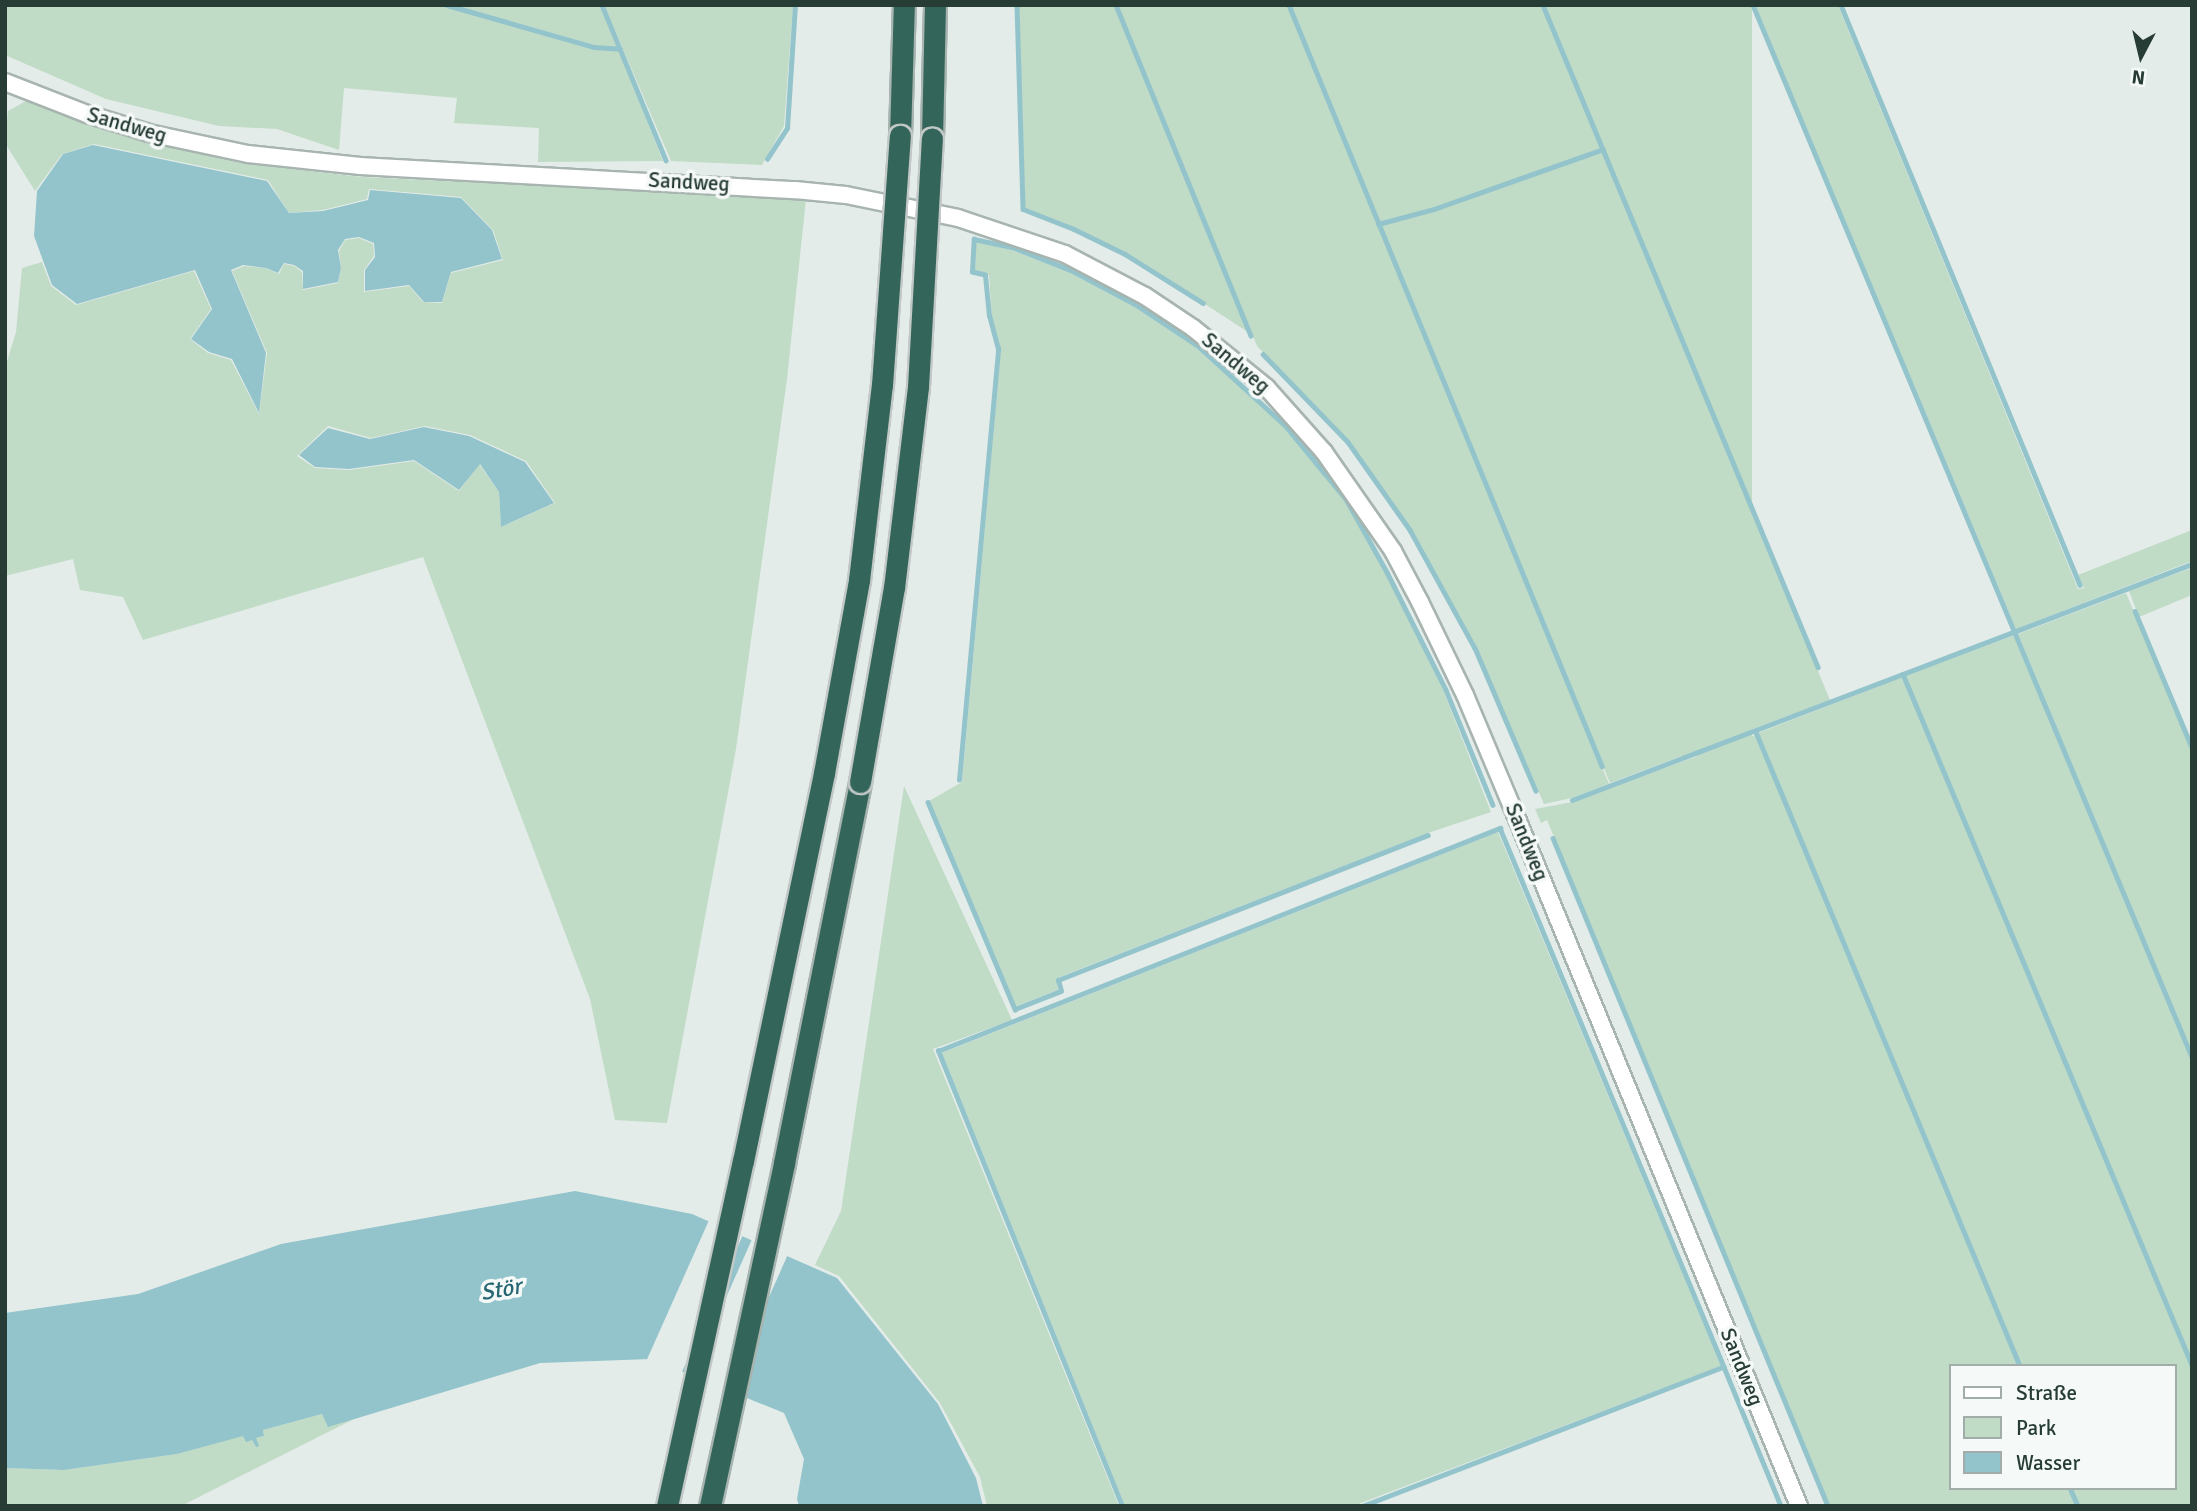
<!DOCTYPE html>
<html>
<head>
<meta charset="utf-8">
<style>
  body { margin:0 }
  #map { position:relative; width:2197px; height:1511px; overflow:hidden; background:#e4ece9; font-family:Signika,sans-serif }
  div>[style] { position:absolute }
  .green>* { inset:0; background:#c0dbc6; transform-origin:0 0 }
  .water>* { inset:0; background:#93c4cb }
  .pier>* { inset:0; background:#e4ece9; transform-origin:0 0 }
  .stream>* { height:4.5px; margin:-2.25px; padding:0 2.25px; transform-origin:2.25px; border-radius:2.25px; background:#93c4cb }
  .roads { filter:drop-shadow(2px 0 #a7b4af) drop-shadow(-2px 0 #a7b4af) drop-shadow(0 2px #a7b4af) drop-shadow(0 -2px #a7b4af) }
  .tertiary>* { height:16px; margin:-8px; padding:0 8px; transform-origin:8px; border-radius:8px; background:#fff }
  .motorway>* { height:21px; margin:-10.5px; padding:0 10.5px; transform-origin:10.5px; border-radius:10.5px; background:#34655a }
  .bridges { filter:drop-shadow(2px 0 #c2c8c6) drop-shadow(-2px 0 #c2c8c6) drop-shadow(0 2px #c2c8c6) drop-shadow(0 -2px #c2c8c6) }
  .motorway-bridge>* { height:21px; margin:-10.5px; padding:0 10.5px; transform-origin:10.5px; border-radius:10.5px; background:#34655a }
  span { translate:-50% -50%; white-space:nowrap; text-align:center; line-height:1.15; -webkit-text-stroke:7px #f5f9f7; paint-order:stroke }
  .street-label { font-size:21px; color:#263c35 }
  .water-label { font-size:23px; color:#266772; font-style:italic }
  .frame { position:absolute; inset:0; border:7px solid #263c35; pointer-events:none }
  .legend { position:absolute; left:1949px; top:1364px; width:228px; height:126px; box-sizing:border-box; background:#f5f9f7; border:2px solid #a2ada9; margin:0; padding:9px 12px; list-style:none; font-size:21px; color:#263c35 }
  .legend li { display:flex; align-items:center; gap:14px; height:35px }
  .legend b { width:35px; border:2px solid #a2ada9 }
  .north { position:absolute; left:2106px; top:21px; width:70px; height:70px; -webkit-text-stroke:5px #f5f9f7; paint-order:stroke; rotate:187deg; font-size:19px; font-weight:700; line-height:28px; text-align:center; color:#263c35 }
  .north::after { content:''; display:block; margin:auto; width:24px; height:32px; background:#263c35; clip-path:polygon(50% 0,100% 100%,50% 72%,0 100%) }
</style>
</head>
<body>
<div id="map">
  <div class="green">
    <div style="clip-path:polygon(5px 5px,442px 5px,594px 48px,619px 50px,663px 161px,538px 162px,539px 128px,454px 123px,457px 98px,344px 88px,339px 150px,277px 129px,219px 126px,106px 99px,5px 55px)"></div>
    <div style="clip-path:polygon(453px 5px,600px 5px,617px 48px,594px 45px)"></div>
    <div style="clip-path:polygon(604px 5px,793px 5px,784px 126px,762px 165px,671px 161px)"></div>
    <div style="clip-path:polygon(1019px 5px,1115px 5px,1248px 332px,1126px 253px,1075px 228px,1025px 209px)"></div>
    <div style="clip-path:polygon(1117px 5px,1287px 5px,1609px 784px,1572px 798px,1544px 804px,1476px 648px,1412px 530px,1349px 442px,1257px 346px)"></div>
    <div style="clip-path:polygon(1291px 5px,1542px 5px,1602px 148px,1435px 208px,1379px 222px)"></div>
    <div style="left:1545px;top:5px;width:207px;height:751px"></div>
    <div style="clip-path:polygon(1755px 5px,1838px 5px,2078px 589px,2084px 588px,2078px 575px,2192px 530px,2192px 561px,2016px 629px)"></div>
    <div style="clip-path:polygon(evenodd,26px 101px,119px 135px,239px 163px,362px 177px,806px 199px,787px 379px,736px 749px,667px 1123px,615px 1120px,590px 999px,423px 557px,143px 640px,123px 597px,80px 590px,73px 559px,5px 576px,5px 368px,16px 332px,22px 268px,42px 262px,51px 286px,76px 305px,194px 271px,211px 309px,190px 339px,208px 353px,231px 360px,259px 414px,267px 353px,232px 271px,244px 266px,265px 268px,279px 274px,284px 264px,294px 266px,302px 272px,303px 290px,338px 283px,341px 268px,339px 251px,345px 240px,359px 238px,373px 244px,374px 256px,364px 270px,364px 292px,409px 286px,423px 302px,442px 303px,451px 273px,503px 260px,493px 230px,461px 197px,369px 189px,367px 199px,323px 210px,289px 213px,268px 180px,94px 144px,62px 154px,35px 191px,5px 143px,8px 111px,26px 101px,328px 426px,371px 438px,425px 426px,470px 435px,526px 461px,555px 503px,501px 527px,499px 492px,479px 464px,459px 491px,414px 461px,349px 470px,315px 468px,297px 456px,328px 426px)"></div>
    <div style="clip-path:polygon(1602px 151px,1830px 700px,1610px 783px,1381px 225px,1435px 210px)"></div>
    <div style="clip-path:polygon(976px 242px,1011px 250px,1069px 272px,1132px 305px,1195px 347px,1284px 427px,1345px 500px,1385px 572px,1443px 690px,1491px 812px,1431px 832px,1057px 978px,1058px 990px,1016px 1006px,929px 801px,962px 782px,1001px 350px,992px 318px,989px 275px,975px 271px)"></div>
    <div style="clip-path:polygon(2192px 568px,2192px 595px,2139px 617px,2129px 591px)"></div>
    <div style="clip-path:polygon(2126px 593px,2192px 751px,2192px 1054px,2018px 634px)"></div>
    <div style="clip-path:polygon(2015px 635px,2192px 1063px,2192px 1362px,1905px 676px)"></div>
    <div style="clip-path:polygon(1903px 677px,2192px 1368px,2192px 1506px,2079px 1506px,2072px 1488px,2174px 1488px,2174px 1366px,2021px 1366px,1758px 733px)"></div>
    <div style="clip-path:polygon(1755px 735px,2018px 1366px,1950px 1366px,1950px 1488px,2069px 1488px,2076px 1506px,1830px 1506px,1547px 820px,1541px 823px,1535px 809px,1572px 802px)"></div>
    <div style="clip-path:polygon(904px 786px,1012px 1020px,933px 1049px,1119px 1506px,987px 1506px,980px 1477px,940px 1403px,839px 1276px,815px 1265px,841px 1211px)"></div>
    <div style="clip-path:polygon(1498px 832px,1721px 1366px,1353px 1506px,1125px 1506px,942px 1053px)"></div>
    <div style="clip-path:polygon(322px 1414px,328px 1426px,356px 1418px,181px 1506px,5px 1506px,5px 1468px,64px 1470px,177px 1454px,244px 1435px,252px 1440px,256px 1447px,256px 1438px,264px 1436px,263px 1430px)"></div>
  </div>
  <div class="water">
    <div style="clip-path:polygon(93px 145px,267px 181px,289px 213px,323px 211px,368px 200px,370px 190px,461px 198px,492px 230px,502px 259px,451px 272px,442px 302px,424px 302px,409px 285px,365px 291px,365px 270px,375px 257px,374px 243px,359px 237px,345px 239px,338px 250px,341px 268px,338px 282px,303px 289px,303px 271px,294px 265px,284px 263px,278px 273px,266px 268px,243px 265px,231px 270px,266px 353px,259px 413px,232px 359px,209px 352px,191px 339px,212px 309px,195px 270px,77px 304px,52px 285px,34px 236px,37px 191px,63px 154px)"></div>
    <div style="clip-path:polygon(424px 427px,469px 436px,525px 462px,554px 503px,501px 527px,499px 492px,480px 464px,459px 490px,414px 460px,349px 469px,315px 467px,299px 455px,328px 428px,370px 439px)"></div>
    <div style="clip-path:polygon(575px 1191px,692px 1214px,837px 1278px,938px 1404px,976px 1478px,983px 1506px,799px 1506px,797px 1499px,804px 1459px,784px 1413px,651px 1359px,540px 1363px,328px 1427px,322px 1414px,263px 1430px,264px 1436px,256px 1438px,259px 1446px,256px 1447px,252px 1440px,246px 1442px,243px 1436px,177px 1454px,64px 1470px,5px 1468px,5px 1313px,138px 1294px,281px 1244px)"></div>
  </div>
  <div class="pier">
    <div style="left:710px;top:1218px;width:37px;height:158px;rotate:24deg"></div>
    <div style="left:753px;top:1237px;width:39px;height:157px;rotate:24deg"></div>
  </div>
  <div class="stream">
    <div style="left:447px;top:5px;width:153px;rotate:15.9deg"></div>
    <div style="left:594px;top:47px;width:26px;rotate:4deg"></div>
    <div style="left:602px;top:5px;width:168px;rotate:67.6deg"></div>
    <div style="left:1017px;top:5px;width:204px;rotate:88.3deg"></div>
    <div style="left:1023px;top:209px;width:55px;rotate:21.4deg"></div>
    <div style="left:1074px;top:229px;width:57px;rotate:26.1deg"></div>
    <div style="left:1125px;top:254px;width:92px;rotate:32.1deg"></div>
    <div style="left:1116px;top:5px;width:357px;rotate:67.8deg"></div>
    <div style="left:1289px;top:5px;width:823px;rotate:67.64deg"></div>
    <div style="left:1543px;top:5px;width:717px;rotate:67.44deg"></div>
    <div style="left:1753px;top:5px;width:1140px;rotate:67.35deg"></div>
    <div style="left:1841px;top:5px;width:627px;rotate:67.6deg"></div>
    <div style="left:767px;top:159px;width:37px;rotate:-57deg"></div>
    <div style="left:787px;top:128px;width:123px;rotate:-86.3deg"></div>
    <div style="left:1378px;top:224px;width:58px;rotate:-15deg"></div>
    <div style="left:1434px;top:209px;width:179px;rotate:-19.5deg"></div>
    <div style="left:1263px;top:354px;width:122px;rotate:46deg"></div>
    <div style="left:1348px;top:442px;width:108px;rotate:54.8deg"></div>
    <div style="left:1410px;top:530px;width:135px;rotate:61.2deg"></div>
    <div style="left:1475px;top:648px;width:155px;rotate:66.9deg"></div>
    <div style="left:2135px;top:611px;width:147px;rotate:67.3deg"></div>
    <div style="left:1903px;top:674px;width:749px;rotate:67.3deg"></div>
    <div style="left:1756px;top:732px;width:687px;rotate:67.39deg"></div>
    <div style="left:959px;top:780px;width:433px;rotate:-84.8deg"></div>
    <div style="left:998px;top:349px;width:34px;rotate:-105deg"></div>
    <div style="left:989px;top:316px;width:41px;rotate:-95.6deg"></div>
    <div style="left:985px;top:275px;width:13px;rotate:-167deg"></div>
    <div style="left:972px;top:272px;width:33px;rotate:-87deg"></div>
    <div style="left:974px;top:239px;width:39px;rotate:12deg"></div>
    <div style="left:1012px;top:247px;width:63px;rotate:21.3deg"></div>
    <div style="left:1071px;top:270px;width:72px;rotate:28deg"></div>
    <div style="left:1135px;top:304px;width:74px;rotate:33.5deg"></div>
    <div style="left:1197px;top:345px;width:119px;rotate:42.3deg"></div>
    <div style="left:1285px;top:425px;width:96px;rotate:50.5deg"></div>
    <div style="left:1346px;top:499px;width:84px;rotate:60.7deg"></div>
    <div style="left:1387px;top:572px;width:132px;rotate:63.4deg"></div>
    <div style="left:1446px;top:690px;width:124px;rotate:67.8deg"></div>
    <div style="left:1572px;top:800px;width:663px;rotate:-20.84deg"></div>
    <div style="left:928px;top:802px;width:225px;rotate:67.2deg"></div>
    <div style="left:1015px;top:1009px;width:49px;rotate:-21.4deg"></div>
    <div style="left:1061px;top:991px;width:11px;rotate:-105deg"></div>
    <div style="left:1058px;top:980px;width:397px;rotate:-21.4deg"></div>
    <div style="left:1553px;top:838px;width:722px;rotate:67.62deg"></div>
    <div style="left:1724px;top:1367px;width:150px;rotate:67.7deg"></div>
    <div style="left:2070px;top:1488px;width:20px;rotate:66deg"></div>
    <div style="left:1122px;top:1506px;width:491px;rotate:-112deg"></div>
    <div style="left:938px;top:1051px;width:605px;rotate:-21.64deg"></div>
    <div style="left:1500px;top:828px;width:584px;rotate:67.43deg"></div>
    <div style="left:1724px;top:1367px;width:387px;rotate:158.9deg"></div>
  </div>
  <div class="roads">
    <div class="tertiary">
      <div style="left:5px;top:82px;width:88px;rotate:21.3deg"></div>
      <div style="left:87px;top:114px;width:65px;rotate:17deg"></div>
      <div style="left:149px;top:133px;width:101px;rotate:12deg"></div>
      <div style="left:248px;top:154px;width:113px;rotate:6.1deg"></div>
      <div style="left:360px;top:166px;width:436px;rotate:3.2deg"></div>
      <div style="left:795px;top:190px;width:51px;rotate:5.6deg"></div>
      <div style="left:846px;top:195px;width:114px;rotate:11.6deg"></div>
      <div style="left:958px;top:218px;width:113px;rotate:18.6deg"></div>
      <div style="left:1065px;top:254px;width:90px;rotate:27.7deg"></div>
      <div style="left:1145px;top:296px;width:58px;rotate:33.7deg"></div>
      <div style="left:1193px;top:328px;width:95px;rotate:39deg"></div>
      <div style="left:1267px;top:388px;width:86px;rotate:48.3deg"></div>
      <div style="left:1324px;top:452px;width:121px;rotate:55.1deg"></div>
      <div style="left:1393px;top:551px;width:58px;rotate:62.1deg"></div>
      <div style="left:1420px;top:602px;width:103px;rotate:64.2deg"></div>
      <div style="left:1465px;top:695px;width:124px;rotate:67.2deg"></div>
      <div style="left:1513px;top:809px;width:753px;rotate:67.69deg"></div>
    </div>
    <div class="motorway">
      <div style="left:900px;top:136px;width:131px;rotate:-88.3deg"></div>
      <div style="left:932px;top:138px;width:133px;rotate:-88.7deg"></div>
      <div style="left:710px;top:1506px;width:351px;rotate:-77.8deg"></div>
      <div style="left:784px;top:1163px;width:389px;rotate:-78.7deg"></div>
    </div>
  </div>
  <div class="bridges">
    <div class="motorway-bridge">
      <div style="left:860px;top:782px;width:197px;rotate:-80.1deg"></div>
      <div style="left:894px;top:588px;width:202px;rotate:-83.2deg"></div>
      <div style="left:918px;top:387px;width:249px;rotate:-86.8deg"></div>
      <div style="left:667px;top:1506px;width:353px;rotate:-77.6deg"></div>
      <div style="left:743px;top:1161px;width:396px;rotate:-78.2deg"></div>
      <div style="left:824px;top:773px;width:196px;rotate:-79.7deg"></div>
      <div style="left:859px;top:580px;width:196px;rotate:-83.3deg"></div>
      <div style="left:882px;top:385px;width:250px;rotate:-85.9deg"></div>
    </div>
  </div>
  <div class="street-label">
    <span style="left:127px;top:125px;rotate:16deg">Sandweg</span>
    <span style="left:689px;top:182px;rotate:3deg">Sandweg</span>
    <span style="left:1236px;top:363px;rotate:40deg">Sandweg</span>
    <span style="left:1527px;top:842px;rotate:68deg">Sandweg</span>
    <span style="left:1742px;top:1367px;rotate:68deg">Sandweg</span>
  </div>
  <div class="water-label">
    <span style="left:501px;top:1290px;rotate:-10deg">Stör</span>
  </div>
  <div class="frame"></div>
  <ul class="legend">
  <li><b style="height:9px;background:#fff"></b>Straße</li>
  <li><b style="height:19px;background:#c0dbc6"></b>Park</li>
  <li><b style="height:19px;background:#93c4cb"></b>Wasser</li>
  </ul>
  <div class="north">N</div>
</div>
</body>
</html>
